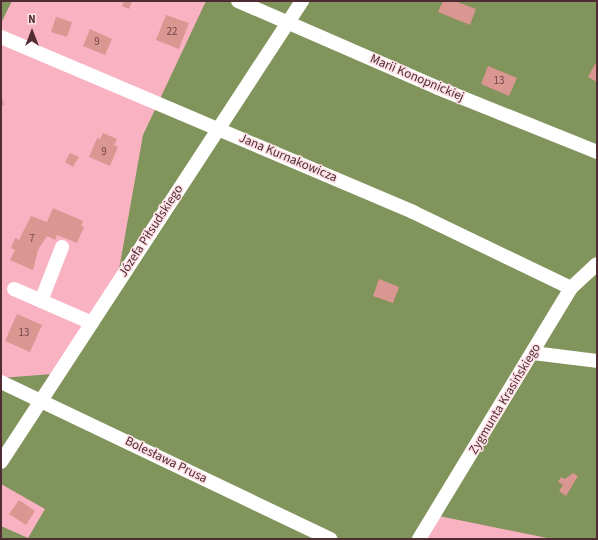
<!DOCTYPE html>
<html>
<head>
<meta charset="utf-8">
<style>
  body { margin:0 }
  #map { position:relative; width:598px; height:540px; overflow:hidden; background:#f9b2c2; font-family:"Source Sans 3",sans-serif }
  div>[style] { position:absolute }
  .forest>* { inset:0; background:#80945b }
  .building>* { inset:0; background:#da9691 }
  .minor>* { height:14px; margin:-7px; padding:0 7px; transform-origin:7px; border-radius:7px; background:#fff }
  span { translate:-50% -50%; white-space:nowrap; text-align:center; line-height:1.15; -webkit-text-stroke:3px #fee1e7; paint-order:stroke }
  .number-label { font-size:11px; color:#72464b }
  .number-label span { -webkit-text-stroke-width:0 }
  .street-label { font-size:13px; color:#4f2c34 }
  .frame { position:absolute; inset:0; border:2px solid #4f2c34; pointer-events:none }
  .north { position:absolute; left:12px; top:12px; width:40px; height:40px; -webkit-text-stroke:3px #fee1e7; paint-order:stroke; rotate:0deg; font-size:11px; font-weight:700; line-height:16px; text-align:center; color:#4f2c34 }
  .north::after { content:''; display:block; margin:auto; width:14px; height:18px; background:#4f2c34; clip-path:polygon(50% 0,100% 100%,50% 72%,0 100%) }
</style>
</head>
<body>
<div id="map">
  <div class="forest">
    <div style="clip-path:polygon(1px 1px,12px 1px,1px 23px)"></div>
    <div style="clip-path:polygon(206px 1px,597px 1px,597px 539px,552px 539px,429px 514px,413px 539px,1px 539px,1px 526px,28px 538px,45px 509px,1px 484px,1px 378px,52px 374px,118px 275px,143px 135px)"></div>
  </div>
  <div class="building">
    <div style="clip-path:polygon(124px 1px,132px 1px,129px 9px,122px 6px)"></div>
    <div style="clip-path:polygon(443px 1px,455px 1px,476px 9px,470px 25px,438px 12px)"></div>
    <div style="clip-path:polygon(166px 15px,189px 23px,179px 49px,156px 40px)"></div>
    <div style="clip-path:polygon(56px 17px,72px 22px,67px 37px,51px 32px)"></div>
    <div style="clip-path:polygon(90px 29px,112px 39px,105px 55px,83px 46px)"></div>
    <div style="clip-path:polygon(595px 64px,597px 65px,597px 82px,588px 77px)"></div>
    <div style="clip-path:polygon(488px 66px,517px 78px,509px 96px,481px 84px)"></div>
    <div style="clip-path:polygon(2px 98px,4px 105px,1px 105px,1px 99px)"></div>
    <div style="clip-path:polygon(103px 133px,117px 139px,114px 145px,118px 147px,110px 166px,89px 157px,97px 138px,100px 139px)"></div>
    <div style="clip-path:polygon(70px 153px,79px 157px,73px 167px,65px 162px)"></div>
    <div style="clip-path:polygon(53px 208px,83px 221px,81px 226px,84px 227px,77px 243px,57px 235px,55px 240px,47px 236px,38px 250px,33px 270px,10px 260px,15px 250px,11px 248px,15px 238px,19px 240px,31px 216px,47px 222px)"></div>
    <div style="clip-path:polygon(379px 279px,399px 287px,393px 303px,373px 296px)"></div>
    <div style="clip-path:polygon(17px 314px,42px 325px,30px 352px,5px 341px)"></div>
    <div style="clip-path:polygon(573px 473px,578px 476px,566px 496px,559px 491px,563px 485px,558px 482px,561px 477px,565px 479px)"></div>
    <div style="clip-path:polygon(19px 500px,35px 511px,26px 525px,9px 514px)"></div>
  </div>
  <div class="minor">
    <div style="left:238px;top:1px;width:218px;rotate:23.5deg"></div>
    <div style="left:438px;top:88px;width:171px;rotate:21.9deg"></div>
    <div style="left:1px;top:37px;width:448px;rotate:23deg"></div>
    <div style="left:413px;top:212px;width:175px;rotate:25.7deg"></div>
    <div style="left:14px;top:289px;width:85px;rotate:23.6deg"></div>
    <div style="left:41px;top:301px;width:58px;rotate:-68.7deg"></div>
    <div style="left:533px;top:353px;width:64px;rotate:7.1deg"></div>
    <div style="left:1px;top:382px;width:365px;rotate:25.5deg"></div>
    <div style="left:1px;top:462px;width:551px;rotate:-56.86deg"></div>
    <div style="left:419px;top:539px;width:293px;rotate:-58.8deg"></div>
    <div style="left:571px;top:288px;width:35px;rotate:-43deg"></div>
  </div>
  <div class="number-label">
    <span style="left:172px;top:32px">22</span>
    <span style="left:97px;top:42px">9</span>
    <span style="left:499px;top:81px">13</span>
    <span style="left:104px;top:152px">9</span>
    <span style="left:32px;top:239px">7</span>
    <span style="left:24px;top:333px">13</span>
  </div>
  <div class="street-label">
    <span style="left:417px;top:78px;rotate:23deg">Marii Konopnickiej</span>
    <span style="left:288px;top:158px;rotate:23deg">Jana Kurnakowicza</span>
    <span style="left:151px;top:231px;rotate:-57deg">Józefa Piłsudskiego</span>
    <span style="left:505px;top:399px;rotate:-59deg">Zygmunta Krasińskiego</span>
    <span style="left:166px;top:460px;rotate:26deg">Bolesława Prusa</span>
  </div>
  <div class="frame"></div>
  <div class="north">N</div>
</div>
</body>
</html>
